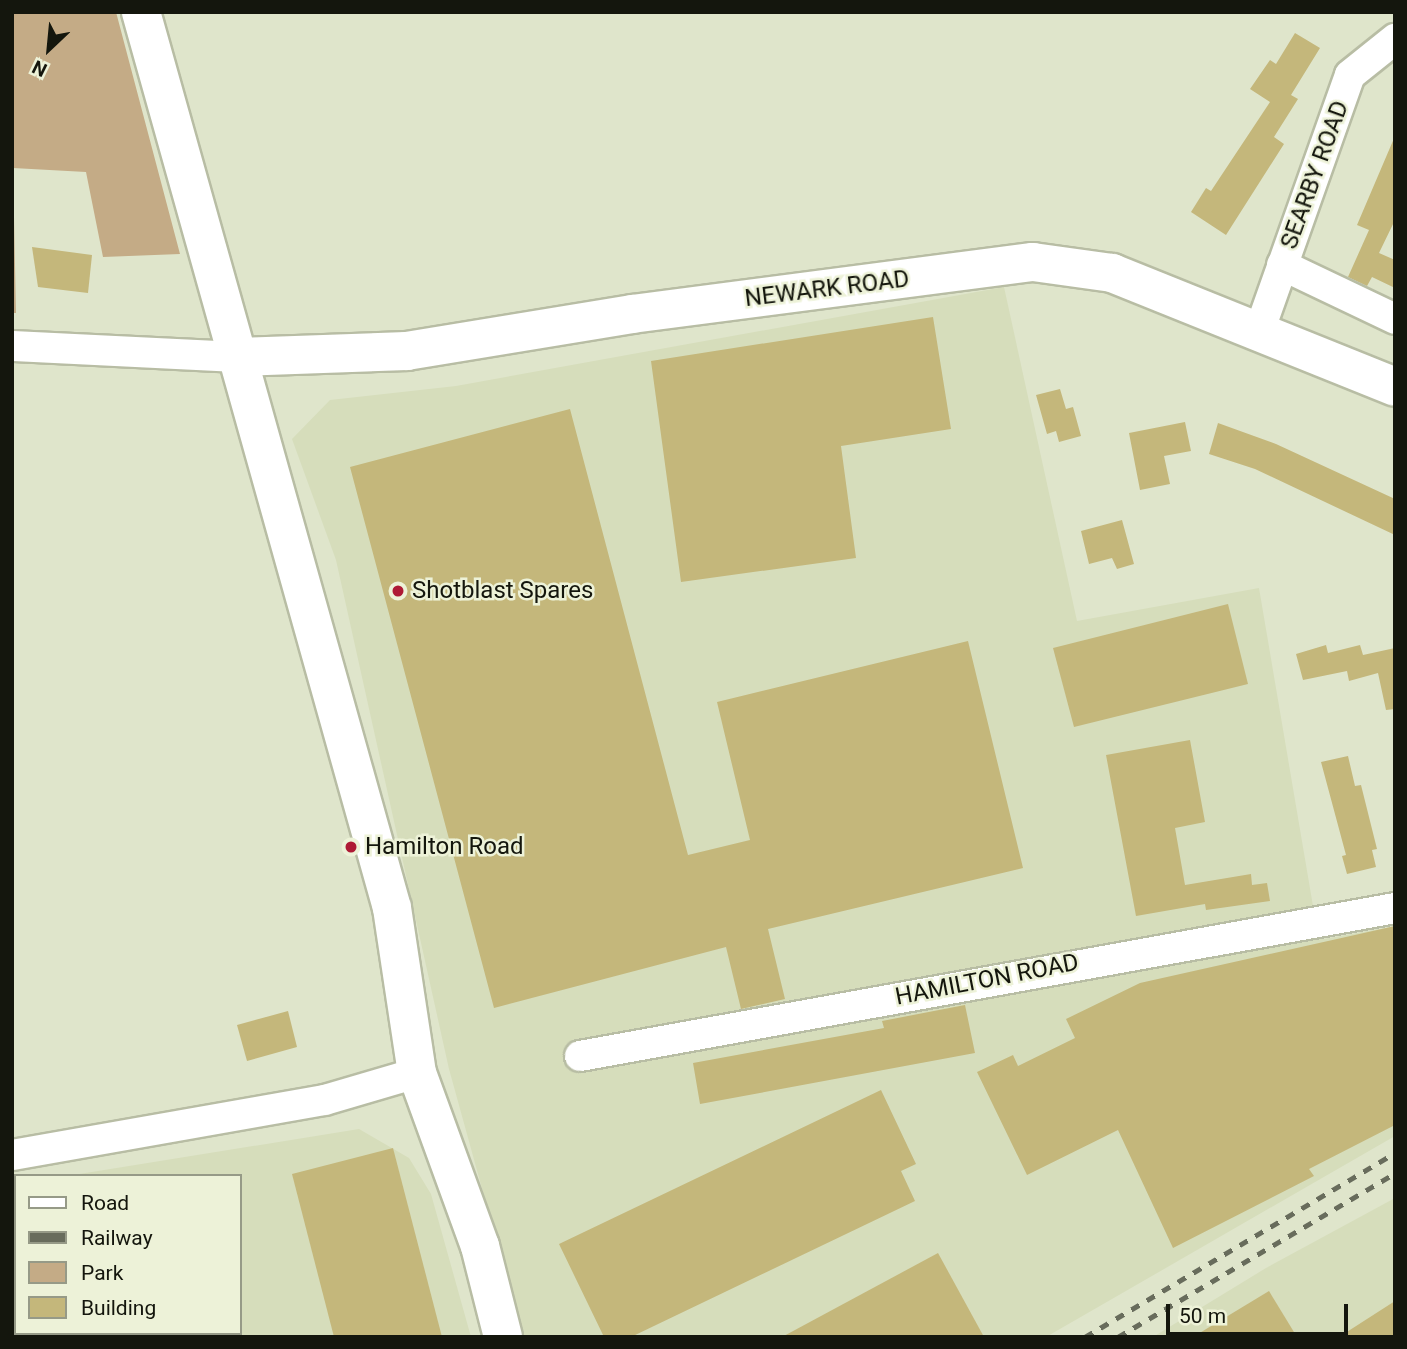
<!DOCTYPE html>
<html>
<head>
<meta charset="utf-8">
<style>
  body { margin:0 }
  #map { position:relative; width:1407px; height:1349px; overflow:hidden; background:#dfe5cb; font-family:Roboto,sans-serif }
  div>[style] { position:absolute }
  .built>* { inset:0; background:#d6ddbb }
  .green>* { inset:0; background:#c4ab86 }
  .building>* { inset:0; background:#c4b77b }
  .roads { filter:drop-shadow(2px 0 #b8bda4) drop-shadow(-2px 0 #b8bda4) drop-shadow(0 2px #b8bda4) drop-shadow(0 -2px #b8bda4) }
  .minor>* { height:30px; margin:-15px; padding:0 15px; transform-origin:15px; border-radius:15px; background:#fff }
  .major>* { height:38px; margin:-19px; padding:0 19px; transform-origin:19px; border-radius:19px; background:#fff }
  .rail>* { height:5px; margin-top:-2.5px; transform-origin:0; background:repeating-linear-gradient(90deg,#686c5c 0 9px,transparent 0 18px) }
  .dots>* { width:19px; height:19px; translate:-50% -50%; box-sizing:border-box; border:4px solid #edf2d8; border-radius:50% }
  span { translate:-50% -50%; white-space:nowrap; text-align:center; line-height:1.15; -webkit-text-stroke:5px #edf2d8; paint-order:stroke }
  .street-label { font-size:24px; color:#14160d }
  .poi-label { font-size:24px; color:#14160d }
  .left { translate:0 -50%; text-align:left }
  .frame { position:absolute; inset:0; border:14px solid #14160d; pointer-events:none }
  .legend { position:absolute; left:14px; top:1174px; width:228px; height:161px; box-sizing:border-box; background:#edf2d8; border:2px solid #969a87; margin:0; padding:9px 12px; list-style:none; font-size:21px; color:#14160d }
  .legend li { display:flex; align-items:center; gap:14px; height:35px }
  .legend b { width:35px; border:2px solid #969a87 }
  .north { position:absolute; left:14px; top:14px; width:70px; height:70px; -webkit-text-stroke:5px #edf2d8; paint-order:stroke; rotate:206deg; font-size:19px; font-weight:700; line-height:28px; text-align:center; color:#14160d }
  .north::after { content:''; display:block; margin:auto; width:24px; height:32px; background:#14160d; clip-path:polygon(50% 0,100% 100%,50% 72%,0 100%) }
  .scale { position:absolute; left:1166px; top:1304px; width:182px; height:32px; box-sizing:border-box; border:4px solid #14160d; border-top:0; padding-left:9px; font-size:21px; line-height:24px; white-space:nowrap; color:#14160d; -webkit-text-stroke:5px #edf2d8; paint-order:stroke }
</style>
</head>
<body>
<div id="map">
  <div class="built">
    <div style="clip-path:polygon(1004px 287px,1077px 621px,1259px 588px,1313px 906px,1324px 939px,1395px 926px,1395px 1136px,1046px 1337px,523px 1337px,449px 1069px,336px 560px,292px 439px,330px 400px,456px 386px)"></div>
    <div style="clip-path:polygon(359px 1129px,409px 1158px,431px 1194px,471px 1337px,12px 1337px,12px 1186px,16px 1186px,16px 1333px,240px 1333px,240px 1176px,67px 1176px)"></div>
    <div style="clip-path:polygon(1395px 1198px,1395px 1337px,1153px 1337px,1266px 1268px)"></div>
  </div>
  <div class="green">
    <div style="clip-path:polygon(12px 12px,116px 12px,180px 254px,103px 257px,86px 172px,13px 168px,16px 313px,12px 313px)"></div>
  </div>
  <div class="building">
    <div style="clip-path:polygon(1295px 33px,1320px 48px,1291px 95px,1298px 99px,1274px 137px,1284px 144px,1226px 235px,1191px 212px,1206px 188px,1211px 191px,1270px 102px,1250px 89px,1270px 60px,1276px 64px)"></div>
    <div style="clip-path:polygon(1395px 136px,1395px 220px,1379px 253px,1395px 260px,1395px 288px,1372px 277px,1367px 286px,1348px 277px,1369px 230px,1357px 225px)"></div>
    <div style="clip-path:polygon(32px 247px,92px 255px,88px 293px,38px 287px)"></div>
    <div style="clip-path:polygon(933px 317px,951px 429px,841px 446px,856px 558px,681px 582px,651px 361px)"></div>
    <div style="clip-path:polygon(1060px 389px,1066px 409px,1073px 407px,1081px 436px,1059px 442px,1056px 431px,1047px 434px,1036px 395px)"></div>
    <div style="clip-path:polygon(570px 409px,688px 855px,750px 840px,717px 702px,968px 641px,1023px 868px,768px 929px,785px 999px,741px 1009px,726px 947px,494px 1008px,350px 467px)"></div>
    <div style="clip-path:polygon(1185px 422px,1191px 451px,1164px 456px,1170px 484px,1140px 490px,1129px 433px)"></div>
    <div style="clip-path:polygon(1218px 423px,1276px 444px,1395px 499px,1395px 535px,1255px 469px,1209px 454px)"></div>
    <div style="clip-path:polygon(1122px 520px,1134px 564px,1117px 569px,1112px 558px,1089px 564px,1081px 531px)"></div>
    <div style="clip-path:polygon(1228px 604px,1248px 684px,1074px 727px,1053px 648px)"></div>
    <div style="clip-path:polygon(1326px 645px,1328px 653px,1360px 645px,1363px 655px,1395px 648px,1395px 709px,1386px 710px,1378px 673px,1349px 681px,1347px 671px,1303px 680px,1296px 654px)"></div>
    <div style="clip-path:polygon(1190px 740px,1205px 822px,1175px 828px,1185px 885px,1251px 874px,1252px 885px,1267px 883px,1270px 901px,1206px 910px,1205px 904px,1136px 916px,1106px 755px)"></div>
    <div style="clip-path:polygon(1348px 756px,1355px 786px,1361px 785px,1377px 849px,1372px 850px,1376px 867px,1347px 874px,1342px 856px,1346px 855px,1321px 762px)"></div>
    <div style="clip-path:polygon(1395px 926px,1395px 1125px,1309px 1169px,1314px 1176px,1173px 1248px,1118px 1130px,1027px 1175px,977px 1072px,1013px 1055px,1018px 1066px,1075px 1038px,1066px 1019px,1140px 983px)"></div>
    <div style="clip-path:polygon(965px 1005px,975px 1053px,700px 1104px,693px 1063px,884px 1028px,882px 1021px)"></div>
    <div style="clip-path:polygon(288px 1011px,297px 1047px,247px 1061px,237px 1025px)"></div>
    <div style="clip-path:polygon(881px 1090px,916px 1164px,901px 1171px,915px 1201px,631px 1337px,604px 1337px,559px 1244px)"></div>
    <div style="clip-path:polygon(393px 1148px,442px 1337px,334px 1337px,292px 1174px)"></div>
    <div style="clip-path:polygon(938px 1253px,984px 1337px,782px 1337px)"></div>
    <div style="clip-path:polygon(1269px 1291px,1297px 1337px,1193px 1337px)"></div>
    <div style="clip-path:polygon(1395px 1301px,1395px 1337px,1339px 1337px)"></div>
  </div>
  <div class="roads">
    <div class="minor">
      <div style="left:1282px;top:265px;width:125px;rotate:25.5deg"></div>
      <div style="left:1260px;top:329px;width:269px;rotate:-70.5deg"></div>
      <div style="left:1350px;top:75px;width:58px;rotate:-38.7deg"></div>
      <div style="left:12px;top:346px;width:226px;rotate:2.8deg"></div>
      <div style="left:580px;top:1056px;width:828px;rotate:-10.29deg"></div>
      <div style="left:12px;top:1155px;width:318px;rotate:-10deg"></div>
      <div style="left:325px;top:1100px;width:96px;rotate:-16.4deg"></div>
    </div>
    <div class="major">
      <div style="left:141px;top:12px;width:930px;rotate:74.35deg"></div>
      <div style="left:392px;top:908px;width:167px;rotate:81.4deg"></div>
      <div style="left:417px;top:1073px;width:184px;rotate:70deg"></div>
      <div style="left:480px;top:1246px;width:94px;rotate:75.8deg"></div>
      <div style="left:238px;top:357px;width:169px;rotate:-2deg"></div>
      <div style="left:407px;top:351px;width:228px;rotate:-9.3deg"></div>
      <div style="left:632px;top:314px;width:404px;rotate:-7.4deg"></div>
      <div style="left:1033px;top:262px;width:80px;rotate:7.9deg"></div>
      <div style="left:1112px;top:273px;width:305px;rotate:21.9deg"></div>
    </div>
  </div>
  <div class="rail">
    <div style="left:1085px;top:1337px;width:360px;rotate:-30.7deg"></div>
    <div style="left:1118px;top:1337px;width:322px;rotate:-30.6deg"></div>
  </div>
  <div class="dots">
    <div style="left:398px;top:591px;background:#ae1a35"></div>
    <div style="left:351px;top:847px;background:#ae1a35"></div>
  </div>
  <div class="street-label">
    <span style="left:1315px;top:175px;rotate:-70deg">SEARBY ROAD</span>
    <span style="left:827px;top:289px;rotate:-7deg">NEWARK ROAD</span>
    <span style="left:987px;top:980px;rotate:-11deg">HAMILTON ROAD</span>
  </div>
  <div class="poi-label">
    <span class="left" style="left:412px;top:591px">Shotblast Spares</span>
    <span class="left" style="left:365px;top:847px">Hamilton Road</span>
  </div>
  <div class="frame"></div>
  <ul class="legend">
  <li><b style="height:9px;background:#fff"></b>Road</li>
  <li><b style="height:9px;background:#686c5c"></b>Railway</li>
  <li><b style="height:19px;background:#c4ab86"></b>Park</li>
  <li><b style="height:19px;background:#c4b77b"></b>Building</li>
  </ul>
  <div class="north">N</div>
  <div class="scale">50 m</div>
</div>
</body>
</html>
